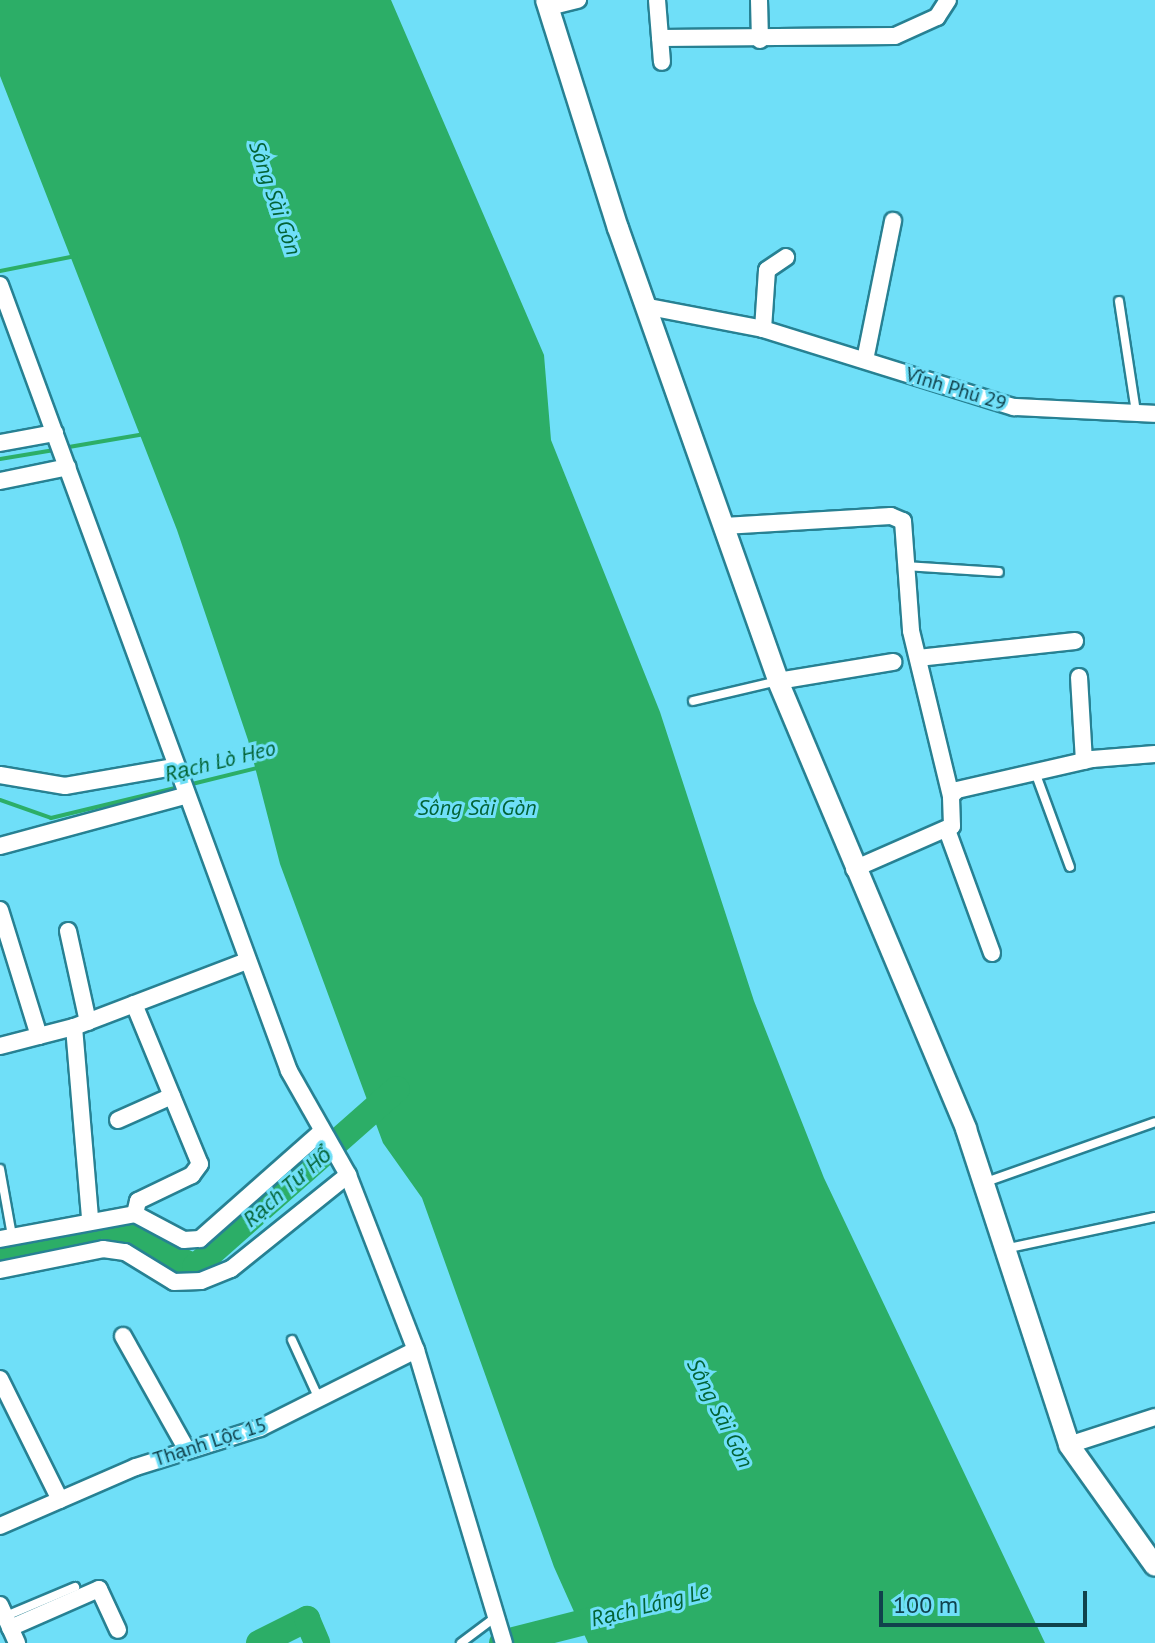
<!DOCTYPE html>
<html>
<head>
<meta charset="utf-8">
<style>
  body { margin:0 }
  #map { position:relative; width:1155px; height:1643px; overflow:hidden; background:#6fdff8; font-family:"PT Sans",sans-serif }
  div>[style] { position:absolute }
  .water>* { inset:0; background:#2cae67 }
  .stream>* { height:4px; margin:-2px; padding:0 2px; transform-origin:2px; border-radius:2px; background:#2cae67 }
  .river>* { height:26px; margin:-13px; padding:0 13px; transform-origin:13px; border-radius:13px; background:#2cae67 }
  .roads { filter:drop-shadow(2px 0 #278193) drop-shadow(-2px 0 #278193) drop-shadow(0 2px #278193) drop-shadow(0 -2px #278193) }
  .service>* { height:8px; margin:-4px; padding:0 4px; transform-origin:4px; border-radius:4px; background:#fff }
  .minor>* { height:16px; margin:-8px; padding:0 8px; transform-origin:8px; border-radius:8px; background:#fff }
  .tertiary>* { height:20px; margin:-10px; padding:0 10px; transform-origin:10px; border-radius:10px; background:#fff }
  span { translate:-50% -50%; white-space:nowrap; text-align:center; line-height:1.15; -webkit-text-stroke:6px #6fdff8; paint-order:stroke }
  .street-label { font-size:20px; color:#10424c }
  .water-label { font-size:22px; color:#036335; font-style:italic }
  .scale { position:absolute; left:879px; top:1591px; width:208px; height:36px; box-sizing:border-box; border:4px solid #10424c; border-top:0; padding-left:10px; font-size:24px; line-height:28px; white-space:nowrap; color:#10424c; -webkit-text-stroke:6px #6fdff8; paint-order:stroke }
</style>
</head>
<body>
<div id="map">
  <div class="water">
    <div style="clip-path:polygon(0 0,391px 0,544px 355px,551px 440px,660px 712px,754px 1001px,824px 1178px,1045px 1643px,588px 1643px,554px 1567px,422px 1198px,383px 1143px,280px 864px,248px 740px,177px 530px,0 76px)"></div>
  </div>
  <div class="stream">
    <div style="left:0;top:271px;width:77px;rotate:-11.2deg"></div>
    <div style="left:63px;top:448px;width:83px;rotate:-9.7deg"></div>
    <div style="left:0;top:459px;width:55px;rotate:-9.5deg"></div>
    <div style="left:188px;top:785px;width:71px;rotate:-13.8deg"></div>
    <div style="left:0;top:800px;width:54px;rotate:19.4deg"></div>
    <div style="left:51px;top:818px;width:132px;rotate:-13.6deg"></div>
  </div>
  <div class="river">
    <div style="left:0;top:1252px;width:106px;rotate:-14.7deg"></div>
    <div style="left:103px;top:1225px;width:101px;rotate:24.5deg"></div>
    <div style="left:195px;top:1267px;width:269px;rotate:-41.4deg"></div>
    <div style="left:259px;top:1643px;width:54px;rotate:-26.6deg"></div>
    <div style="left:307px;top:1619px;width:26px;rotate:67deg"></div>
    <div style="left:502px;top:1643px;width:114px;rotate:-14.3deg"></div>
  </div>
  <div class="roads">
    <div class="service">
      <div style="left:1119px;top:301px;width:112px;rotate:81.3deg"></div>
      <div style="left:905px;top:566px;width:94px;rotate:3.7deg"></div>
      <div style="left:693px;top:701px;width:87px;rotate:-13.2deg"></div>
      <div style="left:1035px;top:772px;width:101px;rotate:69.8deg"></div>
      <div style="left:0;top:1169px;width:68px;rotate:79.8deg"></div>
      <div style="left:986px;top:1182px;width:179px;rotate:-19.5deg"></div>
      <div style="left:1009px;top:1248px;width:149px;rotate:-12deg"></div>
      <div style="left:292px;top:1340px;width:65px;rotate:65.4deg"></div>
      <div style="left:6px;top:1616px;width:75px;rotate:-22.8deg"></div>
      <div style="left:461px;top:1643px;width:45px;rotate:-36.9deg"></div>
    </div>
    <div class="minor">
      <div style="left:657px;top:0;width:62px;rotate:85.4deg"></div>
      <div style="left:759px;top:0;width:40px;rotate:88.6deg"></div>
      <div style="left:549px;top:7px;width:30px;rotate:-14deg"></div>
      <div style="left:660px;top:38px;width:235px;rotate:-0.5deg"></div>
      <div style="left:895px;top:36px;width:46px;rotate:-24.3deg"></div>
      <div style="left:937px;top:17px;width:20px;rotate:-57deg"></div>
      <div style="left:0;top:285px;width:837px;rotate:69.81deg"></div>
      <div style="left:289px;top:1071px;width:120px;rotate:60.4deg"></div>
      <div style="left:348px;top:1175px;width:188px;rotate:68.8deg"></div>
      <div style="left:416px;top:1350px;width:306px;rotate:73.3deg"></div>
      <div style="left:649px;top:307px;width:116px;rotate:10.9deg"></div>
      <div style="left:763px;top:329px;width:263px;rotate:17.3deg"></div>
      <div style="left:1014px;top:407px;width:141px;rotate:2.8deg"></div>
      <div style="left:763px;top:329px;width:59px;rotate:-86.1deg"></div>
      <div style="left:767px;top:270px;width:23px;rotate:-34deg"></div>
      <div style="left:865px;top:360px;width:142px;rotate:-78.6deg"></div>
      <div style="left:0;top:443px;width:56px;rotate:-10.3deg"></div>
      <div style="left:0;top:481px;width:69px;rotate:-11.6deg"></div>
      <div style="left:724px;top:526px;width:167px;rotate:-3.4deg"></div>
      <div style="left:891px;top:516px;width:13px;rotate:23deg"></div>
      <div style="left:903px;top:521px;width:110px;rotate:85.8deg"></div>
      <div style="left:911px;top:631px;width:170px;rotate:76.4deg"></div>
      <div style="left:918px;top:658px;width:158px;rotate:-6.2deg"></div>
      <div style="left:1079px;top:677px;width:84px;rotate:86.6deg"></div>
      <div style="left:778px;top:681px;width:117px;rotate:-9.4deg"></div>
      <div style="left:0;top:775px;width:66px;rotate:9.6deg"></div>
      <div style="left:65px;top:786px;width:111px;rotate:-9.9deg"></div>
      <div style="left:947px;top:830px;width:131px;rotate:69.9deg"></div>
      <div style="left:0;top:846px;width:191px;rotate:-15.2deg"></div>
      <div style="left:854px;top:869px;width:107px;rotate:-23.7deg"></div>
      <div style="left:952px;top:826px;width:30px;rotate:-92deg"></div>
      <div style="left:951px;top:796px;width:8px;rotate:-45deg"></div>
      <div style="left:957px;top:790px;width:139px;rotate:-12.9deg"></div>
      <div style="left:1092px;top:759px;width:63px;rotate:-4.5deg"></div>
      <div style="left:0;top:910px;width:132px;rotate:72.8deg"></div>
      <div style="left:68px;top:931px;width:93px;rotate:77.6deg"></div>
      <div style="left:134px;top:1004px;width:173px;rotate:67.6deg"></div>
      <div style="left:200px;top:1164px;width:14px;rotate:126deg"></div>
      <div style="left:192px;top:1175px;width:60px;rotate:154.3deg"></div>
      <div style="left:138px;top:1201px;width:13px;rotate:103deg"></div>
      <div style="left:135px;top:1214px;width:55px;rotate:28deg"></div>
      <div style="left:184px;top:1240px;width:16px;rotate:-4deg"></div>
      <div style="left:200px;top:1239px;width:160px;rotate:-41.5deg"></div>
      <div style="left:74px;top:1027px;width:192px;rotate:85.2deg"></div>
      <div style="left:0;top:1046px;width:76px;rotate:-14.4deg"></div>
      <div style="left:74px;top:1027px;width:185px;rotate:-20.9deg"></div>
      <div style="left:118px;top:1120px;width:59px;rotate:-24deg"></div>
      <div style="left:0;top:1239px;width:137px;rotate:-10.5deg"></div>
      <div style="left:0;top:1270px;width:105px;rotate:-11.5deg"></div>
      <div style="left:103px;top:1249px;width:22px;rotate:8deg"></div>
      <div style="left:125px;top:1252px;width:57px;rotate:31.5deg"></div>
      <div style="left:174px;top:1282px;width:27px;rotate:-2deg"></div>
      <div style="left:201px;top:1281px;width:32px;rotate:-22deg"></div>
      <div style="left:231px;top:1269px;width:150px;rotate:-38.8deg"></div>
      <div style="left:123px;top:1336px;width:131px;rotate:60.7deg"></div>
      <div style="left:0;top:1379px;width:135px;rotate:63.6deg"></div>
      <div style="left:1069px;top:1445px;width:90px;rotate:-18deg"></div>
      <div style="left:0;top:1526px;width:148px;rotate:-23.5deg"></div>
      <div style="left:136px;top:1467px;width:130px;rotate:-17.5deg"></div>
      <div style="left:260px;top:1428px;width:174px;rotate:-26.6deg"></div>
      <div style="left:0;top:1605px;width:42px;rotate:65.9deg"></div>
      <div style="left:10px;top:1628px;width:97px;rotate:-23.7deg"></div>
      <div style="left:99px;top:1589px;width:45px;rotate:65.1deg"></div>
    </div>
    <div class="tertiary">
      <div style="left:546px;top:0;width:239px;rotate:72.5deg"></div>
      <div style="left:618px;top:228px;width:480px;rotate:70.5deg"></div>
      <div style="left:778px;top:681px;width:486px;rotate:67.2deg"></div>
      <div style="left:966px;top:1129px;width:332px;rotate:71.9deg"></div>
      <div style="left:1069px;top:1445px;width:148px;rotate:54.6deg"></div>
    </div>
  </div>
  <div class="street-label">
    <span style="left:956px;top:389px;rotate:17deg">Vĩnh Phú 29</span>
    <span style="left:210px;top:1442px;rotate:-18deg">Thạnh Lộc 15</span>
  </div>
  <div class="water-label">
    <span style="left:275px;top:198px;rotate:71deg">Sông Sài Gòn</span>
    <span style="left:220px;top:761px;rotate:-14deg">Rạch Lò Heo</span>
    <span style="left:477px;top:808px">Sông Sài Gòn</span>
    <span style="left:287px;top:1187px;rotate:-41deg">Rạch Tư Hổ</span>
    <span style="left:720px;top:1413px;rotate:63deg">Sông Sài Gòn</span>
    <span style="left:650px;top:1605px;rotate:-14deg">Rạch Láng Le</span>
  </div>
  <div class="scale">100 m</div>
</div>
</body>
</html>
